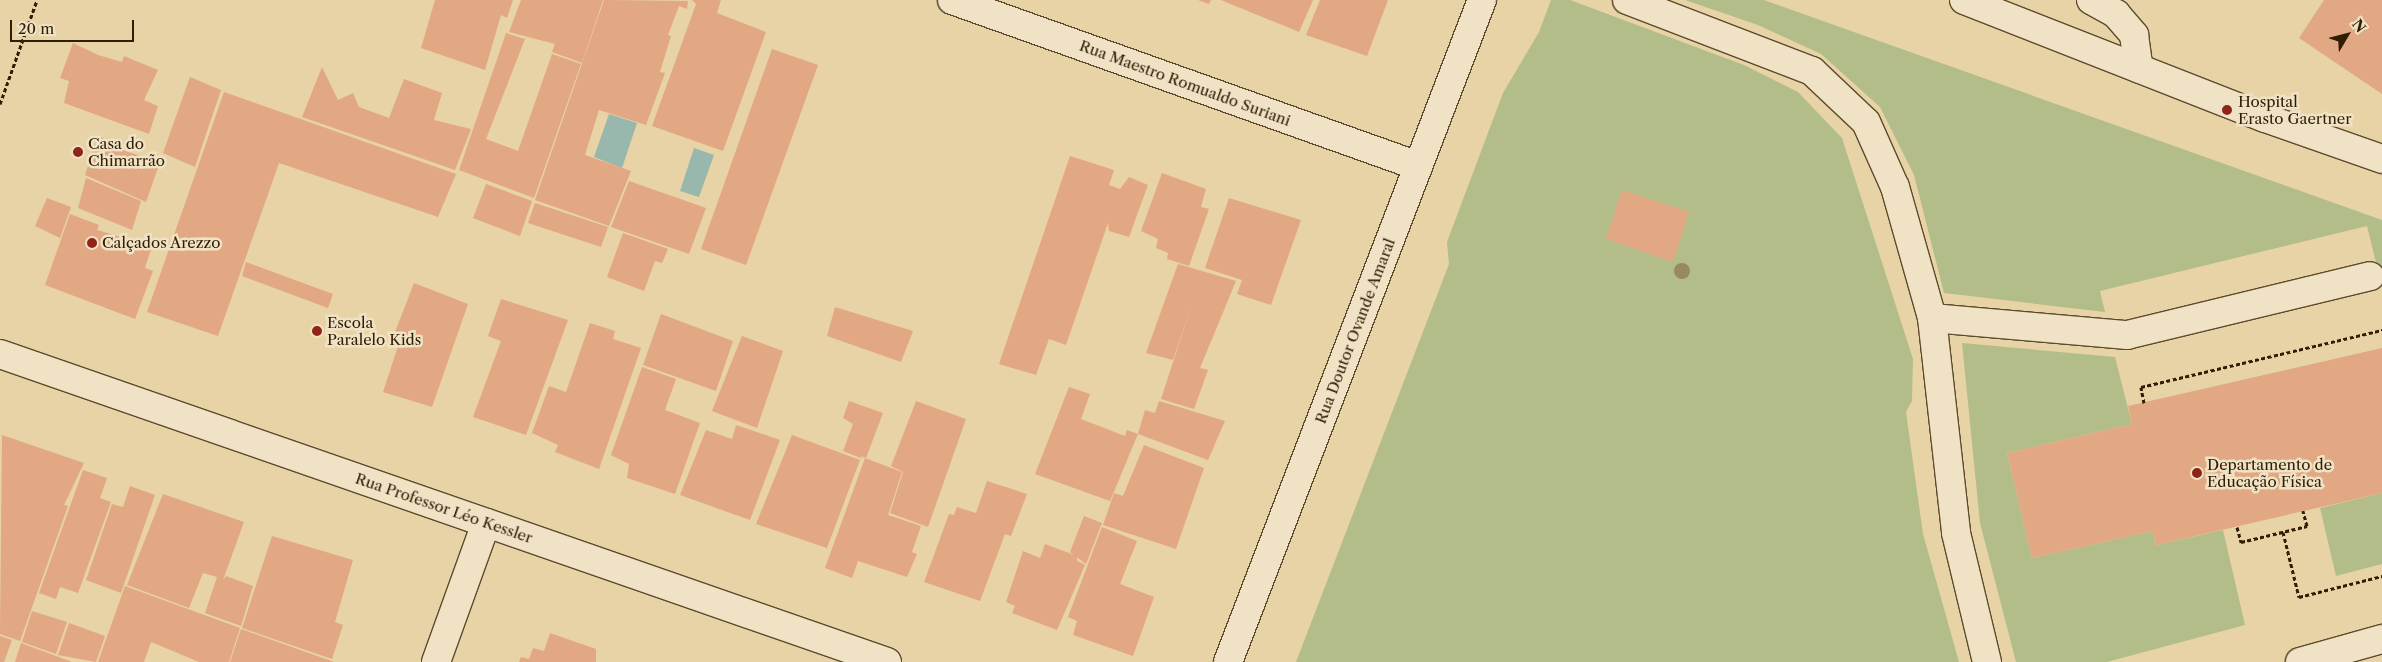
<!DOCTYPE html>
<html>
<head>
<meta charset="utf-8">
<style>
  body { margin:0 }
  #map { position:relative; width:2382px; height:662px; overflow:hidden; background:#e8d3a6; font-family:"Libre Caslon Text",serif }
  div>[style] { position:absolute }
  .green>* { inset:0; background:#b3bd89 }
  .water>* { inset:0; background:#98b7ad }
  .building>* { inset:0; background:#e2a783 }
  .path>* { height:3px; margin-top:-1.5px; transform-origin:0; background:repeating-linear-gradient(90deg,#2f1d04 0 4px,transparent 0 6.5px) }
  .roads { filter:drop-shadow(1px 0 #5d4a2c) drop-shadow(-1px 0 #5d4a2c) drop-shadow(0 1px #5d4a2c) drop-shadow(0 -1px #5d4a2c) }
  .minor>* { height:28px; margin:-14px; padding:0 14px; transform-origin:14px; border-radius:14px; background:#f0e2c5 }
  .trees>* { width:16px; height:16px; margin:-8px; border-radius:50%; background:#988963 }
  .dots>* { width:14px; height:14px; translate:-50% -50%; box-sizing:border-box; border:2px solid #f0e2c5; border-radius:50% }
  span { translate:-50% -50%; white-space:nowrap; text-align:center; line-height:1.15; -webkit-text-stroke:5px #f0e2c5; paint-order:stroke }
  .street-label { font-size:15px; color:#2f1d04 }
  .poi-label { font-size:15px; color:#2f1d04 }
  .left { translate:0 -50%; text-align:left }
  .north { position:absolute; left:2322px; top:10px; width:50px; height:50px; -webkit-text-stroke:4px #f0e2c5; paint-order:stroke; rotate:53deg; font-size:14px; font-weight:700; line-height:20px; text-align:center; color:#2f1d04 }
  .north::after { content:''; display:block; margin:auto; width:18px; height:22px; background:#2f1d04; clip-path:polygon(50% 0,100% 100%,50% 72%,0 100%) }
  .scale { position:absolute; left:10px; top:20px; width:124px; height:22px; box-sizing:border-box; border:2px solid #2f1d04; border-top:0; padding-left:6px; font-size:15px; line-height:18px; white-space:nowrap; color:#2f1d04; -webkit-text-stroke:4px #f0e2c5; paint-order:stroke }
</style>
</head>
<body>
<div id="map">
  <div class="green">
    <div style="clip-path:polygon(1551px 0,1570px 0,1744px 65px,1798px 92px,1842px 138px,1913px 359px,1912px 401px,1906px 412px,1923px 534px,1959px 662px,1296px 662px,1449px 264px,1447px 242px,1503px 93px,1539px 32px)"></div>
    <div style="clip-path:polygon(1685px 0,1764px 0,2382px 220px,2382px 287px,2367px 226px,2100px 291px,2105px 312px,1944px 293px,1914px 175px,1880px 107px,1821px 54px,1758px 25px)"></div>
    <div style="clip-path:polygon(1962px 343px,2115px 357px,2132px 424px,2007px 453px,2032px 558px,2153px 531px,2156px 545px,2223px 530px,2245px 625px,2107px 662px,2016px 662px,1980px 523px)"></div>
    <div style="clip-path:polygon(2382px 493px,2382px 564px,2336px 576px,2320px 508px)"></div>
  </div>
  <div class="water">
    <div style="clip-path:polygon(609px 114px,637px 123px,622px 168px,594px 157px)"></div>
    <div style="clip-path:polygon(694px 148px,714px 155px,699px 197px,680px 191px)"></div>
  </div>
  <div class="building">
    <div style="clip-path:polygon(435px 0,513px 0,507px 18px,501px 15px,485px 70px,421px 48px)"></div>
    <div style="clip-path:polygon(521px 0,603px 0,582px 63px,552px 52px,555px 44px,509px 32px)"></div>
    <div style="clip-path:polygon(604px 0,688px 1px,687px 9px,679px 6px,668px 35px,671px 36px,660px 72px,665px 73px,646px 125px,599px 110px,585px 155px,631px 171px,609px 226px,535px 200px)"></div>
    <div style="clip-path:polygon(692px 0,721px 0,717px 13px,766px 32px,723px 151px,652px 126px,696px 4px)"></div>
    <div style="clip-path:polygon(1198px 0,1211px 0,1209px 4px)"></div>
    <div style="clip-path:polygon(1221px 0,1313px 0,1299px 32px)"></div>
    <div style="clip-path:polygon(1320px 0,1388px 0,1367px 56px,1306px 35px)"></div>
    <div style="clip-path:polygon(2324px 0,2382px 0,2382px 94px,2299px 38px)"></div>
    <div style="clip-path:polygon(506px 33px,525px 39px,486px 139px,518px 151px,552px 54px,581px 64px,534px 198px,459px 170px)"></div>
    <div style="clip-path:polygon(73px 43px,98px 55px,122px 62px,124px 56px,158px 70px,144px 100px,158px 106px,149px 134px,64px 103px,69px 81px,60px 78px)"></div>
    <div style="clip-path:polygon(772px 49px,818px 65px,746px 265px,701px 249px)"></div>
    <div style="clip-path:polygon(322px 67px,338px 100px,353px 93px,359px 107px,389px 118px,404px 79px,442px 93px,434px 120px,471px 129px,455px 170px,302px 117px)"></div>
    <div style="clip-path:polygon(190px 77px,221px 90px,195px 167px,163px 153px)"></div>
    <div style="clip-path:polygon(224px 92px,456px 174px,438px 217px,279px 163px,218px 336px,147px 312px)"></div>
    <div style="clip-path:polygon(98px 135px,125px 151px,160px 162px,146px 202px,85px 175px)"></div>
    <div style="clip-path:polygon(1070px 156px,1114px 170px,1109px 185px,1120px 189px,1129px 177px,1148px 185px,1129px 237px,1109px 231px,1108px 223px,1066px 345px,1049px 339px,1036px 375px,999px 364px)"></div>
    <div style="clip-path:polygon(1162px 173px,1206px 189px,1201px 207px,1209px 209px,1189px 266px,1167px 259px,1168px 253px,1156px 248px,1158px 239px,1141px 231px)"></div>
    <div style="clip-path:polygon(86px 178px,141px 201px,132px 230px,78px 208px)"></div>
    <div style="clip-path:polygon(629px 181px,706px 208px,689px 254px,611px 227px)"></div>
    <div style="clip-path:polygon(486px 184px,532px 201px,520px 236px,473px 218px)"></div>
    <div style="clip-path:polygon(1622px 190px,1689px 212px,1673px 262px,1606px 239px)"></div>
    <div style="clip-path:polygon(47px 198px,71px 207px,60px 238px,35px 226px)"></div>
    <div style="clip-path:polygon(1229px 198px,1301px 220px,1271px 305px,1237px 294px,1242px 280px,1205px 268px)"></div>
    <div style="clip-path:polygon(535px 203px,608px 227px,601px 247px,528px 223px)"></div>
    <div style="clip-path:polygon(70px 214px,99px 225px,97px 230px,152px 246px,145px 268px,153px 271px,135px 319px,45px 285px)"></div>
    <div style="clip-path:polygon(623px 233px,668px 249px,662px 263px,655px 261px,644px 291px,607px 277px)"></div>
    <div style="clip-path:polygon(246px 262px,333px 294px,328px 308px,242px 276px)"></div>
    <div style="clip-path:polygon(1178px 264px,1236px 281px,1200px 368px,1208px 370px,1194px 409px,1161px 399px,1192px 304px,1173px 360px,1146px 353px)"></div>
    <div style="clip-path:polygon(414px 283px,468px 304px,432px 407px,383px 392px,401px 337px,395px 332px)"></div>
    <div style="clip-path:polygon(501px 299px,568px 320px,526px 435px,473px 417px,501px 341px,488px 336px)"></div>
    <div style="clip-path:polygon(835px 307px,913px 331px,901px 362px,827px 336px)"></div>
    <div style="clip-path:polygon(661px 314px,733px 341px,716px 391px,643px 365px)"></div>
    <div style="clip-path:polygon(590px 323px,615px 331px,613px 339px,641px 348px,599px 469px,555px 452px,558px 445px,532px 433px,549px 386px,566px 392px)"></div>
    <div style="clip-path:polygon(742px 336px,783px 351px,757px 428px,712px 411px)"></div>
    <div style="clip-path:polygon(2382px 348px,2382px 493px,2156px 545px,2153px 531px,2032px 558px,2007px 453px,2132px 424px,2128px 406px)"></div>
    <div style="clip-path:polygon(642px 367px,676px 379px,665px 410px,700px 423px,675px 494px,627px 478px,629px 464px,611px 455px)"></div>
    <div style="clip-path:polygon(1069px 387px,1090px 394px,1081px 419px,1125px 436px,1127px 430px,1138px 434px,1110px 501px,1035px 474px)"></div>
    <div style="clip-path:polygon(849px 401px,883px 413px,866px 458px,860px 456px,863px 459px,843px 451px,853px 424px,843px 418px)"></div>
    <div style="clip-path:polygon(916px 401px,966px 419px,928px 527px,890px 513px,903px 472px,891px 466px)"></div>
    <div style="clip-path:polygon(1159px 401px,1225px 421px,1208px 460px,1138px 434px,1145px 410px,1155px 413px)"></div>
    <div style="clip-path:polygon(736px 425px,780px 440px,750px 520px,680px 495px,706px 430px,732px 439px)"></div>
    <div style="clip-path:polygon(2px 435px,84px 463px,64px 505px,68px 506px,20px 641px,0 634px)"></div>
    <div style="clip-path:polygon(792px 435px,860px 460px,827px 548px,756px 524px)"></div>
    <div style="clip-path:polygon(1144px 445px,1204px 468px,1176px 549px,1103px 525px,1114px 493px,1123px 496px)"></div>
    <div style="clip-path:polygon(865px 458px,902px 472px,888px 515px,921px 526px,912px 552px,917px 554px,907px 577px,858px 561px,852px 578px,825px 568px)"></div>
    <div style="clip-path:polygon(83px 470px,107px 478px,100px 498px,111px 502px,78px 593px,60px 587px,56px 599px,39px 593px)"></div>
    <div style="clip-path:polygon(987px 481px,1027px 494px,1011px 536px,1005px 534px,980px 601px,924px 582px,949px 514px,954px 515px,957px 507px,976px 513px)"></div>
    <div style="clip-path:polygon(130px 486px,155px 495px,121px 593px,86px 580px,112px 504px,123px 507px)"></div>
    <div style="clip-path:polygon(163px 494px,244px 522px,223px 580px,226px 576px,253px 586px,241px 626px,205px 613px,217px 577px,203px 573px,189px 608px,127px 585px)"></div>
    <div style="clip-path:polygon(1084px 516px,1102px 523px,1086px 564px,1070px 552px)"></div>
    <div style="clip-path:polygon(1102px 527px,1137px 541px,1120px 584px,1154px 597px,1133px 656px,1073px 635px,1077px 621px,1068px 617px)"></div>
    <div style="clip-path:polygon(272px 536px,353px 560px,335px 622px,343px 625px,332px 659px,242px 628px)"></div>
    <div style="clip-path:polygon(1045px 544px,1077px 556px,1077px 561px,1074px 559px,1085px 565px,1057px 630px,1012px 613px,1015px 606px,1006px 602px,1023px 551px,1040px 558px)"></div>
    <div style="clip-path:polygon(125px 586px,240px 628px,229px 662px,199px 662px,151px 642px,144px 662px,98px 662px)"></div>
    <div style="clip-path:polygon(32px 611px,67px 622px,56px 654px,22px 642px)"></div>
    <div style="clip-path:polygon(69px 623px,105px 636px,96px 662px,58px 655px)"></div>
    <div style="clip-path:polygon(241px 629px,334px 662px,230px 662px)"></div>
    <div style="clip-path:polygon(550px 633px,596px 649px,596px 662px,519px 662px,521px 657px,529px 659px,533px 648px,544px 651px)"></div>
    <div style="clip-path:polygon(0 636px,12px 640px,4px 662px,0 662px)"></div>
    <div style="clip-path:polygon(21px 643px,72px 662px,15px 662px)"></div>
  </div>
  <div class="path">
    <div style="left:0;top:104px;width:110px;rotate:-70.4deg"></div>
    <div style="left:2144px;top:403px;width:16px;rotate:-101deg"></div>
    <div style="left:2141px;top:387px;width:248px;rotate:-13.3deg"></div>
    <div style="left:2237px;top:527px;width:16px;rotate:75deg"></div>
    <div style="left:2241px;top:542px;width:68px;rotate:-13.6deg"></div>
    <div style="left:2307px;top:526px;width:16px;rotate:-105deg"></div>
    <div style="left:2283px;top:532px;width:67px;rotate:76.2deg"></div>
    <div style="left:2299px;top:597px;width:86px;rotate:-14.2deg"></div>
  </div>
  <div class="roads">
    <div class="minor">
      <div style="left:952px;top:0;width:495px;rotate:19.6deg"></div>
      <div style="left:1627px;top:0;width:198px;rotate:21deg"></div>
      <div style="left:1812px;top:71px;width:74px;rotate:43.4deg"></div>
      <div style="left:1866px;top:122px;width:71px;rotate:66deg"></div>
      <div style="left:1895px;top:187px;width:136px;rotate:74.2deg"></div>
      <div style="left:1932px;top:318px;width:216px;rotate:83.6deg"></div>
      <div style="left:1956px;top:533px;width:133px;rotate:76.5deg"></div>
      <div style="left:1964px;top:0;width:323px;rotate:21.4deg"></div>
      <div style="left:2265px;top:118px;width:124px;rotate:19.3deg"></div>
      <div style="left:2091px;top:0;width:29px;rotate:29deg"></div>
      <div style="left:2116px;top:14px;width:28px;rotate:49deg"></div>
      <div style="left:2134px;top:35px;width:34px;rotate:82deg"></div>
      <div style="left:1932px;top:318px;width:196px;rotate:5deg"></div>
      <div style="left:2127px;top:335px;width:250px;rotate:-13.6deg"></div>
      <div style="left:0;top:354px;width:939px;rotate:19.15deg"></div>
      <div style="left:436px;top:662px;width:148px;rotate:-70.2deg"></div>
      <div style="left:1228px;top:662px;width:709px;rotate:-69.01deg"></div>
      <div style="left:2300px;top:662px;width:85px;rotate:-15.7deg"></div>
    </div>
  </div>
  <div class="trees">
    <div style="left:1682px;top:271px"></div>
  </div>
  <div class="dots">
    <div style="left:2227px;top:110px;background:#8f2418"></div>
    <div style="left:78px;top:152px;background:#8f2418"></div>
    <div style="left:92px;top:243px;background:#8f2418"></div>
    <div style="left:317px;top:331px;background:#8f2418"></div>
    <div style="left:2197px;top:473px;background:#8f2418"></div>
  </div>
  <div class="street-label">
    <span style="left:1185px;top:83px;rotate:20deg">Rua Maestro Romualdo Suriani</span>
    <span style="left:1355px;top:331px;rotate:-69deg">Rua Doutor Ovande Amaral</span>
    <span style="left:444px;top:508px;rotate:19deg">Rua Professor Léo Kessler</span>
  </div>
  <div class="poi-label">
    <span class="left" style="left:2238px;top:110px">Hospital<br>Erasto Gaertner</span>
    <span class="left" style="left:88px;top:152px">Casa do<br>Chimarrão</span>
    <span class="left" style="left:102px;top:243px">Calçados Arezzo</span>
    <span class="left" style="left:327px;top:331px">Escola<br>Paralelo Kids</span>
    <span class="left" style="left:2207px;top:473px">Departamento de<br>Educação Física</span>
  </div>
  <div class="north">N</div>
  <div class="scale">20 m</div>
</div>
</body>
</html>
